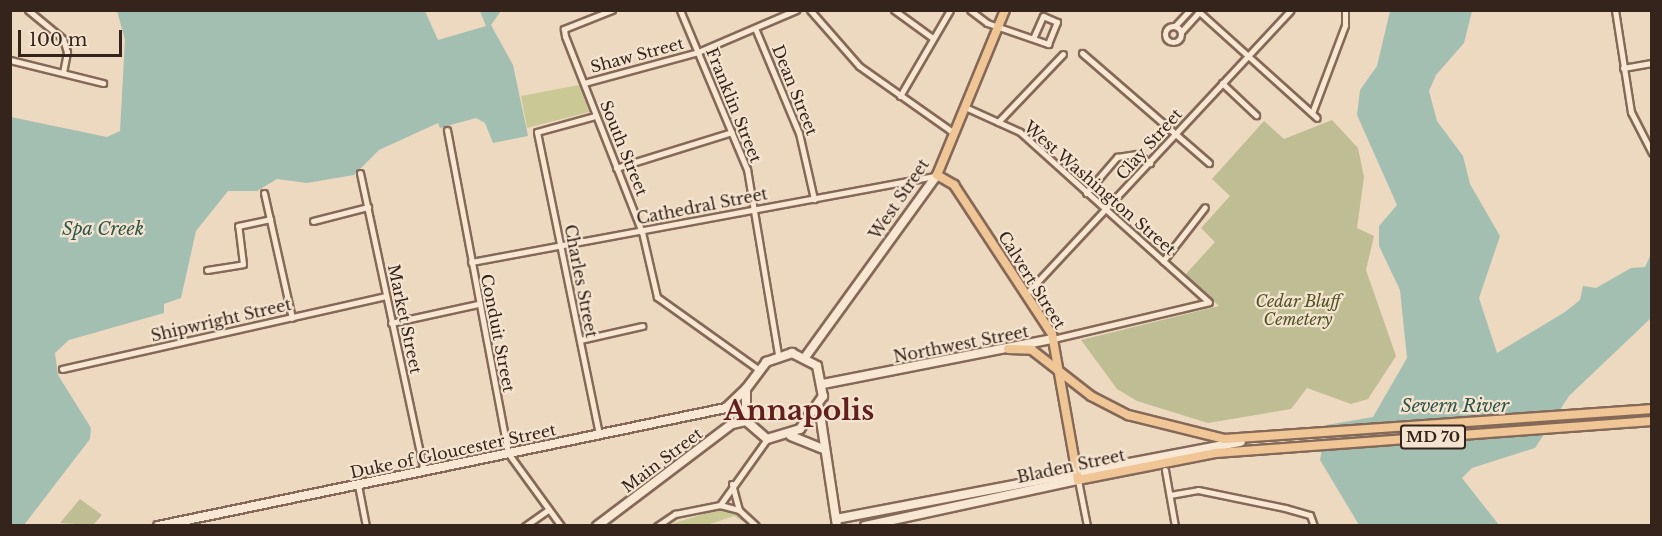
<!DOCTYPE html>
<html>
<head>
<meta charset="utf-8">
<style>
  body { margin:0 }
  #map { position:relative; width:1662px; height:536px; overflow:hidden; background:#edd8c0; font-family:"Libre Baskerville",serif }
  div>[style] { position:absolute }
  .green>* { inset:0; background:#cac894 }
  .cemetery>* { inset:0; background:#bfbd94 }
  .water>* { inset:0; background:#a3bfb2 }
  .roads { filter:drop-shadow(2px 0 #856958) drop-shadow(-2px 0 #856958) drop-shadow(0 2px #856958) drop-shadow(0 -2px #856958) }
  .minor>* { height:5px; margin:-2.5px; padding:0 2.5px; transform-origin:2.5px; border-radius:2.5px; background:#f8e7d3 }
  .minor>.ring { margin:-2.5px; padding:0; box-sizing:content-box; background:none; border:5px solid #f8e7d3; border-radius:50% }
  .secondary>* { height:8px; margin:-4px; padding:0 4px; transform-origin:4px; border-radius:4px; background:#f8e7d3 }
  .primary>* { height:8px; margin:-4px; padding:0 4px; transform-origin:4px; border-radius:4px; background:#f0c697 }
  span { translate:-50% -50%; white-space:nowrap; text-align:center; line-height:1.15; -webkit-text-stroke:4.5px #f4e4cf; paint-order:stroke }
  .shield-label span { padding:2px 4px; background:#f4e4cf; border:2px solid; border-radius:4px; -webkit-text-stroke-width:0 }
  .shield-label { font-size:15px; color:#35241c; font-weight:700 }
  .street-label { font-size:16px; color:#35241c }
  .park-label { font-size:16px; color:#4d5123; font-style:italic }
  .water-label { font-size:18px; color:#2c554c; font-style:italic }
  .town-label { font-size:28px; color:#61201d; font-weight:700 }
  .frame { position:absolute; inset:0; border:12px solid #35241c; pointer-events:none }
  .scale { position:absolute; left:18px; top:30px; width:104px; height:27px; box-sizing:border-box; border:3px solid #35241c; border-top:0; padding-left:8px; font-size:18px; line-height:21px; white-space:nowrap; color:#35241c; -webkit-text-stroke:4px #f4e4cf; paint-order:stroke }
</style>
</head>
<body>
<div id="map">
  <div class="green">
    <div style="clip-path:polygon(579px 85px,589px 112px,527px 128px,521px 96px)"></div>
    <div style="clip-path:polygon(720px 509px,732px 512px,741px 517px,749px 525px,734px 516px,707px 525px,668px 525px)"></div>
  </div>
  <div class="cemetery">
    <div style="clip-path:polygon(1332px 120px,1358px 148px,1364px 177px,1357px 228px,1374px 236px,1366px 270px,1396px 356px,1368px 399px,1351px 404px,1307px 388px,1291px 409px,1208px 423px,1137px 401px,1117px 389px,1081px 340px,1219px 306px,1185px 275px,1215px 242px,1201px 228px,1230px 196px,1212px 179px,1264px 121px,1284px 139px)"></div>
    <div style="clip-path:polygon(80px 499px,102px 515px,93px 525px,60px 523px)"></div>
  </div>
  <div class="water">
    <div style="clip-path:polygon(117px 11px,425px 11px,438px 40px,486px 26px,480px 11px,501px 11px,491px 25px,513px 65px,528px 136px,493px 143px,485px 123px,476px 118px,440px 128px,438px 123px,379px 150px,354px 175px,307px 183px,277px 179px,257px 191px,228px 191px,196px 231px,181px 298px,164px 304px,164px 313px,69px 340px,55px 353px,58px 375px,91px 428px,90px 439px,24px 525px,11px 525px,11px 117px,107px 137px,120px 131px,125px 40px)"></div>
    <div style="clip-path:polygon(1390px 11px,1472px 11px,1464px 43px,1436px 75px,1429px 91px,1437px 121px,1463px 156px,1470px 184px,1500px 236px,1479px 298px,1497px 353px,1565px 312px,1580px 300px,1583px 286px,1596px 288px,1631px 268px,1645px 267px,1651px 254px,1651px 318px,1569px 396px,1535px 448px,1472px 468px,1462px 478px,1499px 525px,1359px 525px,1320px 460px,1327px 425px,1373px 417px,1407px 358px,1400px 290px,1379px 246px,1379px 226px,1397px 205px,1357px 115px,1360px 90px,1377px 66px)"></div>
  </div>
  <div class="roads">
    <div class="minor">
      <div style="left:28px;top:10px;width:45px;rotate:39.6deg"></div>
      <div style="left:63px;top:39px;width:14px;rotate:73deg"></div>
      <div style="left:67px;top:52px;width:21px;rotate:101deg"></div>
      <div style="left:612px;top:10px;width:52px;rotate:158.4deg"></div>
      <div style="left:564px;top:29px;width:7px;rotate:82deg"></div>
      <div style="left:565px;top:36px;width:211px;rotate:68.6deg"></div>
      <div style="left:642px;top:232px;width:67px;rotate:77deg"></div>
      <div style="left:657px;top:297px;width:124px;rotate:35.5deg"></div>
      <div style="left:680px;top:10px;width:173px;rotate:67.2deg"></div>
      <div style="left:747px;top:169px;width:189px;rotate:80.5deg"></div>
      <div style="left:810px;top:10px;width:74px;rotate:48.8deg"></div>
      <div style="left:859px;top:66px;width:116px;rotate:35.2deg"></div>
      <div style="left:894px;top:10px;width:46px;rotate:36.1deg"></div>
      <div style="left:970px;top:10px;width:21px;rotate:37deg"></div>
      <div style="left:987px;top:23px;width:65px;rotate:19deg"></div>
      <div style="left:1048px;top:44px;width:24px;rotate:-68deg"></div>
      <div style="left:1057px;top:22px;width:15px;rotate:-157deg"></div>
      <div style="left:1043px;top:16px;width:24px;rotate:114deg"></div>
      <div style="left:1197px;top:10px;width:161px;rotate:42deg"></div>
      <div style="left:1615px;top:10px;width:103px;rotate:81.1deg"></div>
      <div style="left:1631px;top:112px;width:46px;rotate:62.9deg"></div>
      <div class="ring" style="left:1165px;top:26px;width:11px;height:11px"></div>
      <div style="left:1175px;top:26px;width:22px;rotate:-47deg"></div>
      <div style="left:755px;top:28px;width:114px;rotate:67.3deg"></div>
      <div style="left:799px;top:133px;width:68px;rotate:77.2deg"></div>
      <div style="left:1181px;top:32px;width:30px;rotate:-48deg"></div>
      <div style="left:1082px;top:53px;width:168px;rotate:40.9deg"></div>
      <div style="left:10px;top:60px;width:96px;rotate:13.9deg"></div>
      <div style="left:1623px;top:68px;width:29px;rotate:-10deg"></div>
      <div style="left:584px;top:83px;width:118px;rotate:-15.2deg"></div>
      <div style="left:698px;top:52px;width:107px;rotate:-23.2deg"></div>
      <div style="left:1222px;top:83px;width:47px;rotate:43.3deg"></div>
      <div style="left:900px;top:96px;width:99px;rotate:-59.8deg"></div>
      <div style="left:965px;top:107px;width:60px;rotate:24.4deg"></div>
      <div style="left:1020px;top:132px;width:254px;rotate:42deg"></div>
      <div style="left:1312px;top:113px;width:94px;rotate:-69.4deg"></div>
      <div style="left:1345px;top:25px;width:15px;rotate:-90deg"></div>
      <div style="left:595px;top:116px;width:60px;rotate:164.6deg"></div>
      <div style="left:537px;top:132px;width:309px;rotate:78.4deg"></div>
      <div style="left:998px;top:122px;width:94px;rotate:-46.3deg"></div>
      <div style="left:447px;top:130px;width:329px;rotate:79.3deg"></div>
      <div style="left:508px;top:453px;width:90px;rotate:54deg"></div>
      <div style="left:616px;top:168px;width:121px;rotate:-17.2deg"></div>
      <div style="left:360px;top:173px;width:305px;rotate:77.9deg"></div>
      <div style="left:264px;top:193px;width:128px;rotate:77.4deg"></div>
      <div style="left:1086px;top:193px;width:48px;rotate:-49.3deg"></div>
      <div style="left:1117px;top:157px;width:20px;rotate:-9deg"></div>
      <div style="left:1137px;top:154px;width:16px;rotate:35deg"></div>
      <div style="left:313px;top:221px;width:57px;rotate:-14.3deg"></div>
      <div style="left:1163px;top:261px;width:68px;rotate:-52.1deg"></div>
      <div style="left:471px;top:262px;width:472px;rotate:-10.5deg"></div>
      <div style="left:207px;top:270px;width:36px;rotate:-9deg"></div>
      <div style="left:243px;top:264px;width:38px;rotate:-97deg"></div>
      <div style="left:238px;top:226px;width:33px;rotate:-12deg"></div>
      <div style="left:1026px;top:294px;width:388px;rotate:-47deg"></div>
      <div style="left:391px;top:323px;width:89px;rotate:-12.3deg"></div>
      <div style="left:1053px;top:339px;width:160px;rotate:-13.3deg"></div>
      <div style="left:580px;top:340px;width:64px;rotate:-12.7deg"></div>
      <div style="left:62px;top:369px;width:332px;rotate:-12.7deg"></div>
      <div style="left:1165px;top:470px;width:57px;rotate:79.9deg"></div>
      <div style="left:1078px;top:480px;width:47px;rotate:78.9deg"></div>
      <div style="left:732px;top:484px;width:27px;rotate:75deg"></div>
      <div style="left:358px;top:485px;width:42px;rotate:79deg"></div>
      <div style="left:1170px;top:495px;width:28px;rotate:-10deg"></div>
      <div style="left:1198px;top:490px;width:89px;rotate:11.7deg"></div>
      <div style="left:1285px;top:508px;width:26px;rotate:16deg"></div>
      <div style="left:1310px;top:515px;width:12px;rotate:70deg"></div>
      <div style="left:720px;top:505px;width:81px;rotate:-54.5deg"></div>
      <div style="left:525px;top:526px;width:29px;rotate:-35deg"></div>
      <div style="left:657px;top:526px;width:22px;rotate:-34deg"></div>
      <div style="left:675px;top:514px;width:46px;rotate:-11.3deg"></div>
      <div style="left:720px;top:505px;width:20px;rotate:15deg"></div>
      <div style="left:739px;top:510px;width:23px;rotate:43deg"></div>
    </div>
    <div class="secondary">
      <div style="left:792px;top:353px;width:28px;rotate:27deg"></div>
      <div style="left:817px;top:366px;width:31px;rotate:79deg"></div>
      <div style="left:823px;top:396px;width:40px;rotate:124.9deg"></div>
      <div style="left:800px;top:429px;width:34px;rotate:163deg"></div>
      <div style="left:767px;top:439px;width:28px;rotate:-139deg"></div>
      <div style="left:746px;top:421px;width:32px;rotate:-90deg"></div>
      <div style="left:746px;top:389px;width:34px;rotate:-53deg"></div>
      <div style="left:766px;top:362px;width:28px;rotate:-19deg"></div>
      <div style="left:806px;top:356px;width:223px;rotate:-54.1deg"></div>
      <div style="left:823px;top:384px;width:234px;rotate:-11.1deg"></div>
      <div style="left:819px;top:407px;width:120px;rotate:81.4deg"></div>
      <div style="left:791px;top:436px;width:35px;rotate:22deg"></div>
      <div style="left:836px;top:519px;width:412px;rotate:-10.8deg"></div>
      <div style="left:158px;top:526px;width:580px;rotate:-11.74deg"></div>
      <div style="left:726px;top:408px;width:28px;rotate:-44deg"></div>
      <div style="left:597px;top:526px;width:169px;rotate:-37.1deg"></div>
      <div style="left:732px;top:424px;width:14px;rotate:-12deg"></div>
      <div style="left:865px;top:526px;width:218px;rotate:-12.2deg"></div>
    </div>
    <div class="primary">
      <div style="left:1005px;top:10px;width:178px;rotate:112.4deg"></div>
      <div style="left:937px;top:175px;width:20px;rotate:30deg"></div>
      <div style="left:954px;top:185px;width:178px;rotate:56.7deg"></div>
      <div style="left:1052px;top:334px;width:148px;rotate:79.9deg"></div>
      <div style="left:1078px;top:480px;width:141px;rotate:-11.1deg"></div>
      <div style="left:1216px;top:453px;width:437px;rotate:-4.2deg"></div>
      <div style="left:1008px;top:349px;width:24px;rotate:2deg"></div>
      <div style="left:1032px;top:350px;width:75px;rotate:37.9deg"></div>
      <div style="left:1091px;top:396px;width:42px;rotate:27.2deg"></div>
      <div style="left:1128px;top:415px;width:99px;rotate:14deg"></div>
      <div style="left:1224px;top:439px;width:429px;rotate:-4deg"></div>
    </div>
  </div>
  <div class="shield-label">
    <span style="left:1433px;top:437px">MD 70</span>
  </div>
  <div class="street-label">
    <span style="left:637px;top:55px;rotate:-15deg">Shaw Street</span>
    <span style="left:795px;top:90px;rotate:68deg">Dean Street</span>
    <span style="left:734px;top:105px;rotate:68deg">Franklin Street</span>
    <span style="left:1149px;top:144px;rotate:-48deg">Clay Street</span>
    <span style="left:624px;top:148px;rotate:68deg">South Street</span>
    <span style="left:1100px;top:188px;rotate:41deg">West Washington Street</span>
    <span style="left:899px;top:199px;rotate:-56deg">West Street</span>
    <span style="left:702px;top:206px;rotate:-11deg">Cathedral Street</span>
    <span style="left:1032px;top:280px;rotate:58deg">Calvert Street</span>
    <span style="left:581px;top:281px;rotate:79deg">Charles Street</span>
    <span style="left:405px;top:319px;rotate:78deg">Market Street</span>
    <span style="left:221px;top:320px;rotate:-13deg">Shipwright Street</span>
    <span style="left:498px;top:333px;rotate:79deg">Conduit Street</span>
    <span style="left:961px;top:344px;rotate:-11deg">Northwest Street</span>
    <span style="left:453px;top:451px;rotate:-12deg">Duke of Gloucester Street</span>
    <span style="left:662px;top:460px;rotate:-37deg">Main Street</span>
    <span style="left:1071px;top:466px;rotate:-12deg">Bladen Street</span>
  </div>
  <div class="park-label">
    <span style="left:1298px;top:310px">Cedar Bluff<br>Cemetery</span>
  </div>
  <div class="water-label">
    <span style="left:103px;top:229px">Spa Creek</span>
    <span style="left:1455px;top:406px">Severn River</span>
  </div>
  <div class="town-label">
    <span style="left:799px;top:411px">Annapolis</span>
  </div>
  <div class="frame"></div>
  <div class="scale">100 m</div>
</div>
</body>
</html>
